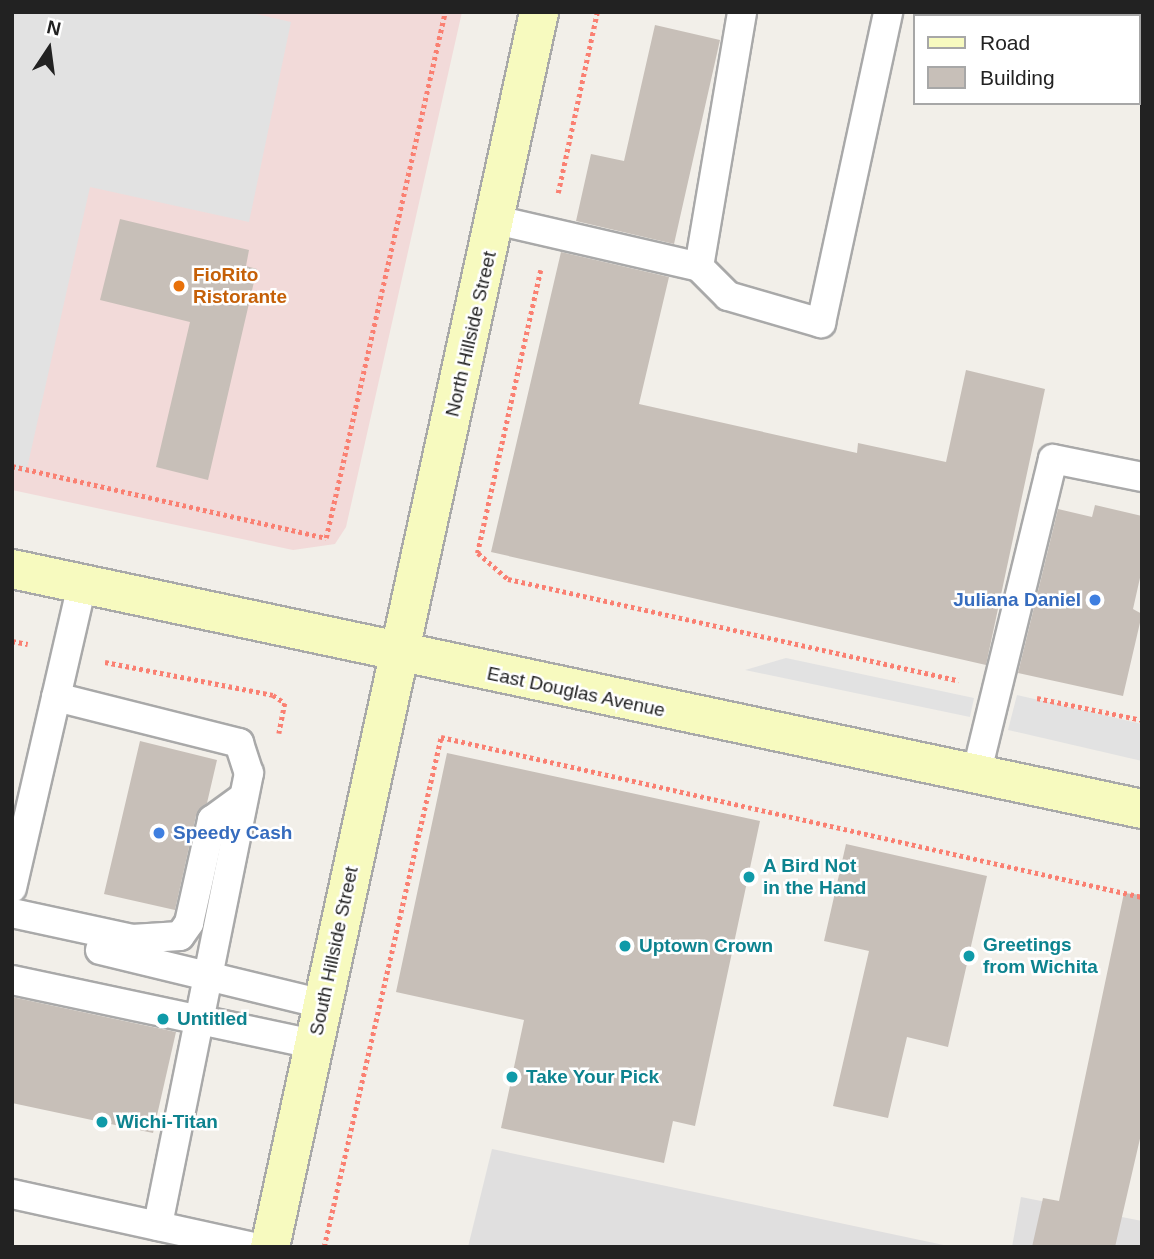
<!DOCTYPE html>
<html>
<head>
<meta charset="utf-8">
<style>
  body { margin:0 }
  #map { position:relative; width:1154px; height:1259px; overflow:hidden; background:#f2efe9; font-family:Helvetica,sans-serif }
  div>[style] { position:absolute }
  .residential>* { inset:0; background:#e0dfdf }
  .commercial>* { inset:0; background:#f2dad9 }
  .parking>* { inset:0; background:#e2e2e2 }
  .building>* { inset:0; background:#c7bfb8 }
  .path>* { height:4.5px; margin-top:-2.25px; transform-origin:0; background:repeating-linear-gradient(90deg,#fa8072 0 3.5px,transparent 0 7px) }
  .roads { filter:drop-shadow(2px 0 #a9a9a9) drop-shadow(-2px 0 #a9a9a9) drop-shadow(0 2px #a9a9a9) drop-shadow(0 -2px #a9a9a9) }
  .service>* { height:28px; margin:-14px; padding:0 14px; transform-origin:14px; border-radius:14px; background:#fff }
  .minor>* { height:38px; margin:-19px; padding:0 19px; transform-origin:19px; border-radius:19px; background:#fff }
  .secondary>* { height:38px; margin:-19px; padding:0 19px; transform-origin:19px; border-radius:19px; background:#f7fabf }
  .dots>* { width:19px; height:19px; translate:-50% -50%; box-sizing:border-box; border:4px solid #fff; border-radius:50% }
  span { translate:-50% -50%; white-space:nowrap; text-align:center; line-height:1.15; -webkit-text-stroke:5px #fff; paint-order:stroke }
  .food-label { font-size:19px; color:#c56008; font-weight:700 }
  .left { translate:0 -50%; text-align:left }
  .street-label { font-size:19px; color:#222 }
  .shop-label { font-size:19px; color:#366cbe; font-weight:700 }
  .right { translate:-100% -50%; text-align:right }
  .culture-label { font-size:19px; color:#0d838f; font-weight:700 }
  .frame { position:absolute; inset:0; border:14px solid #222; pointer-events:none }
  .legend { position:absolute; left:913px; top:14px; width:228px; height:91px; box-sizing:border-box; background:#fff; border:2px solid #a7a7a7; margin:0; padding:9px 12px; list-style:none; font-size:21px; color:#222 }
  .legend li { display:flex; align-items:center; gap:14px; height:35px }
  .legend b { width:35px; border:2px solid #a7a7a7 }
  .north { position:absolute; left:14px; top:14px; width:70px; height:70px; -webkit-text-stroke:5px #fff; paint-order:stroke; rotate:13deg; font-size:19px; font-weight:700; line-height:28px; text-align:center; color:#222 }
  .north::after { content:''; display:block; margin:auto; width:24px; height:32px; background:#222; clip-path:polygon(50% 0,100% 100%,50% 72%,0 100%) }
</style>
</head>
<body>
<div id="map">
  <div class="residential">
    <div style="clip-path:polygon(492px 1149px,953px 1247px,468px 1247px)"></div>
    <div style="clip-path:polygon(1021px 1197px,1142px 1221px,1142px 1247px,1012px 1247px)"></div>
  </div>
  <div class="commercial">
    <div style="clip-path:polygon(12px 12px,462px 12px,346px 527px,335px 544px,293px 550px,12px 490px)"></div>
  </div>
  <div class="parking">
    <div style="clip-path:polygon(12px 12px,247px 12px,291px 22px,249px 222px,90px 187px,26px 473px,12px 469px)"></div>
    <div style="clip-path:polygon(786px 658px,974px 698px,970px 717px,745px 670px)"></div>
    <div style="clip-path:polygon(1017px 695px,1142px 724px,1142px 761px,1008px 730px)"></div>
  </div>
  <div class="building">
    <div style="clip-path:polygon(655px 25px,720px 40px,674px 244px,576px 221px,591px 154px,624px 161px)"></div>
    <div style="clip-path:polygon(120px 219px,249px 250px,246px 266px,257px 269px,208px 480px,156px 467px,190px 322px,100px 300px)"></div>
    <div style="clip-path:polygon(561px 252px,669px 277px,639px 404px,857px 453px,858px 443px,946px 462px,966px 370px,1045px 389px,986px 665px,491px 552px)"></div>
    <div style="clip-path:polygon(1095px 505px,1142px 516px,1142px 569px,1133px 609px,1142px 614px,1123px 696px,1018px 673px,1058px 509px,1092px 517px)"></div>
    <div style="clip-path:polygon(140px 741px,217px 760px,207px 803px,196px 816px,175px 910px,104px 894px)"></div>
    <div style="clip-path:polygon(447px 753px,760px 821px,695px 1126px,673px 1121px,664px 1163px,501px 1128px,524px 1020px,396px 992px)"></div>
    <div style="clip-path:polygon(846px 844px,987px 876px,948px 1047px,907px 1037px,888px 1118px,833px 1106px,869px 951px,824px 941px)"></div>
    <div style="clip-path:polygon(1124px 893px,1142px 895px,1142px 1130px,1115px 1247px,1032px 1247px,1043px 1198px,1059px 1201px)"></div>
    <div style="clip-path:polygon(12px 997px,176px 1032px,153px 1133px,12px 1103px)"></div>
  </div>
  <div class="path">
    <div style="left:1138px;top:65px;width:4px;rotate:14deg"></div>
    <div style="left:558px;top:193px;width:185px;rotate:-77.8deg"></div>
    <div style="left:541px;top:270px;width:290px;rotate:102.6deg"></div>
    <div style="left:478px;top:553px;width:40px;rotate:41deg"></div>
    <div style="left:508px;top:579px;width:462px;rotate:12.7deg"></div>
    <div style="left:12px;top:466px;width:322px;rotate:12.9deg"></div>
    <div style="left:326px;top:538px;width:539px;rotate:-77.25deg"></div>
    <div style="left:12px;top:641px;width:16px;rotate:11deg"></div>
    <div style="left:105px;top:662px;width:171px;rotate:11.1deg"></div>
    <div style="left:273px;top:695px;width:14px;rotate:34deg"></div>
    <div style="left:285px;top:703px;width:31px;rotate:101deg"></div>
    <div style="left:1037px;top:698px;width:107px;rotate:11.8deg"></div>
    <div style="left:324px;top:1247px;width:523px;rotate:-77.08deg"></div>
    <div style="left:441px;top:737px;width:719px;rotate:12.86deg"></div>
  </div>
  <div class="roads">
    <div class="service">
      <div style="left:496px;top:220px;width:208px;rotate:13deg"></div>
      <div style="left:699px;top:267px;width:259px;rotate:-80.4deg"></div>
      <div style="left:699px;top:267px;width:41px;rotate:45deg"></div>
      <div style="left:728px;top:296px;width:97px;rotate:16.2deg"></div>
      <div style="left:821px;top:323px;width:318px;rotate:-77.8deg"></div>
      <div style="left:56px;top:697px;width:189px;rotate:14.1deg"></div>
      <div style="left:239px;top:743px;width:32px;rotate:72deg"></div>
      <div style="left:249px;top:773px;width:462px;rotate:101.4deg"></div>
      <div style="left:976px;top:775px;width:325px;rotate:-76.3deg"></div>
      <div style="left:1053px;top:459px;width:91px;rotate:11.4deg"></div>
      <div style="left:12px;top:888px;width:311px;rotate:-77deg"></div>
      <div style="left:12px;top:913px;width:123px;rotate:12.2deg"></div>
      <div style="left:132px;top:939px;width:48px;rotate:-3.6deg"></div>
      <div style="left:180px;top:936px;width:16px;rotate:-55deg"></div>
      <div style="left:189px;top:923px;width:106px;rotate:-77.4deg"></div>
      <div style="left:212px;top:820px;width:39px;rotate:-36deg"></div>
      <div style="left:100px;top:950px;width:229px;rotate:13.6deg"></div>
      <div style="left:12px;top:980px;width:309px;rotate:12deg"></div>
      <div style="left:12px;top:1194px;width:247px;rotate:12.4deg"></div>
    </div>
    <div class="minor">
      <div style="left:1110px;top:12px;width:16px;rotate:14deg"></div>
    </div>
    <div class="secondary">
      <div style="left:12px;top:569px;width:1155px;rotate:11.99deg"></div>
      <div style="left:270px;top:1247px;width:1264px;rotate:-77.71deg"></div>
    </div>
  </div>
  <div class="dots">
    <div style="left:179px;top:286px;background:#e8710a"></div>
    <div style="left:1095px;top:600px;background:#3f7fe0"></div>
    <div style="left:159px;top:833px;background:#3f7fe0"></div>
    <div style="left:749px;top:877px;background:#0f9aa8"></div>
    <div style="left:625px;top:946px;background:#0f9aa8"></div>
    <div style="left:969px;top:956px;background:#0f9aa8"></div>
    <div style="left:163px;top:1019px;background:#0f9aa8"></div>
    <div style="left:512px;top:1077px;background:#0f9aa8"></div>
    <div style="left:102px;top:1122px;background:#0f9aa8"></div>
  </div>
  <div class="food-label">
    <span class="left" style="left:193px;top:286px">FioRito<br>Ristorante</span>
  </div>
  <div class="street-label">
    <span style="left:471px;top:334px;rotate:-77deg">North Hillside Street</span>
    <span style="left:576px;top:692px;rotate:12deg">East Douglas Avenue</span>
    <span style="left:334px;top:951px;rotate:-78deg">South Hillside Street</span>
  </div>
  <div class="shop-label">
    <span class="right" style="left:1081px;top:600px">Juliana Daniel</span>
    <span class="left" style="left:173px;top:833px">Speedy Cash</span>
  </div>
  <div class="culture-label">
    <span class="left" style="left:763px;top:877px">A Bird Not<br>in the Hand</span>
    <span class="left" style="left:983px;top:956px">Greetings<br>from Wichita</span>
    <span class="left" style="left:639px;top:946px">Uptown Crown</span>
    <span class="left" style="left:177px;top:1019px">Untitled</span>
    <span class="left" style="left:526px;top:1077px">Take Your Pick</span>
    <span class="left" style="left:116px;top:1122px">Wichi-Titan</span>
  </div>
  <div class="frame"></div>
  <ul class="legend">
  <li><b style="height:9px;background:#f7fabf"></b>Road</li>
  <li><b style="height:19px;background:#c7bfb8"></b>Building</li>
  </ul>
  <div class="north">N</div>
</div>
</body>
</html>
